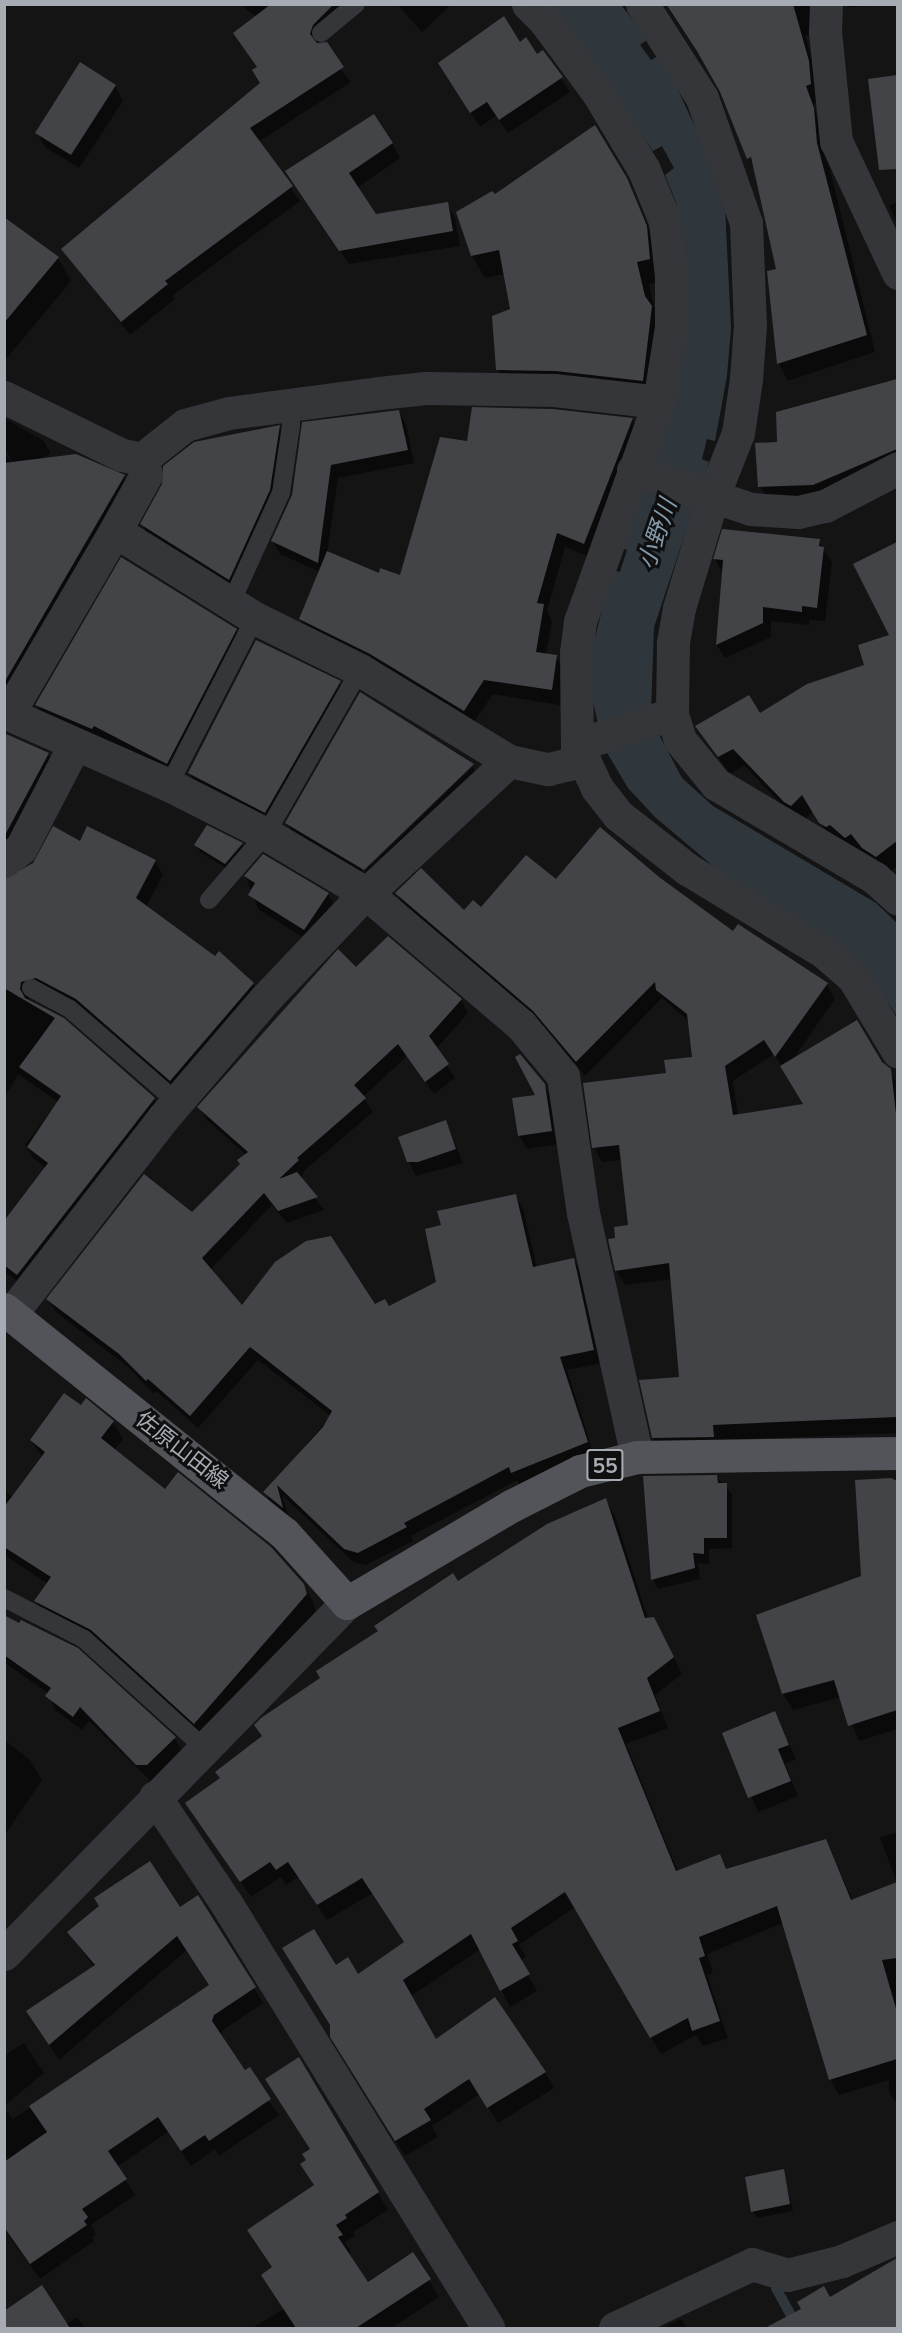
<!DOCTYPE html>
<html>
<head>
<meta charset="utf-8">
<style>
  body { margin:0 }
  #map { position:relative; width:902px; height:2333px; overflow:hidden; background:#141415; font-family:Mulish,"Noto Sans JP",sans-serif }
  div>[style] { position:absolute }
  .water>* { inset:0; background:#2f373d }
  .shadow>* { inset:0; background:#0007 }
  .stream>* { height:10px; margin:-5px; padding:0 5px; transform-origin:5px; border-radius:5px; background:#2f373d }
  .building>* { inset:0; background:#434448 }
  .service>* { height:18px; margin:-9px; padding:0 9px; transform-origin:9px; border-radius:9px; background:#35363a }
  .minor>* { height:33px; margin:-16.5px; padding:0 16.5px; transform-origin:16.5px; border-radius:16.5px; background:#35363a }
  .tertiary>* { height:33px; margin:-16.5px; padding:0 16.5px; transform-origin:16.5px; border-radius:16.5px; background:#35363a }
  .primary>* { height:33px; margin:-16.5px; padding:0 16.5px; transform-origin:16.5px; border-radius:16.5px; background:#525459 }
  span { translate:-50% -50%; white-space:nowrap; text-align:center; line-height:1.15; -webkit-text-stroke:6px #0f0f10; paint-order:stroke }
  .shield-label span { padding:2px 4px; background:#0f0f10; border:2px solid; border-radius:4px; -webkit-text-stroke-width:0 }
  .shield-label { font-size:21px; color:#a7acb4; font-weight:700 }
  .street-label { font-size:22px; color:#a7acb4 }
  .water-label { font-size:24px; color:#829aab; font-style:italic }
  .frame { position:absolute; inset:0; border:6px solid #a7acb4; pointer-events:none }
</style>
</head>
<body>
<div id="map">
  <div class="water">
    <div style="clip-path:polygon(549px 5px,621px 5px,648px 39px,640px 45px,651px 60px,658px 56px,676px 86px,704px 146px,725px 207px,731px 328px,727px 376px,715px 441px,707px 439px,702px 459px,709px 462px,654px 627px,651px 711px,656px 729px,682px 778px,713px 806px,876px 903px,897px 923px,897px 1016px,868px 974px,719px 871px,655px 817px,628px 788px,603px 746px,592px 697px,593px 646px,612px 570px,620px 572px,627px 550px,620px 548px,676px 401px,687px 320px,684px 243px,676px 202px,665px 175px,674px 168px,662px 146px,653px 151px,579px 41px)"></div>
  </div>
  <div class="shadow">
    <div style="clip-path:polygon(239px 4px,352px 4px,319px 45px,351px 82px,258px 142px,300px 201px,173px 295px,175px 299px,130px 335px,63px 249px,262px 84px,258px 68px,235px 34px,257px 17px)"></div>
    <div style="clip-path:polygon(397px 4px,452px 4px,422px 32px)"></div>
    <div style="clip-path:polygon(665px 4px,831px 4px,816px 35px,805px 35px,818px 79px,820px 101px,814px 104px,875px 352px,788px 381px,779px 364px,768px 272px,778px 270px,756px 172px,706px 64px)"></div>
    <div style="clip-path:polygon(843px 4px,872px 4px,872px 6px,849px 7px)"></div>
    <div style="clip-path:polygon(519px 44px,537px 56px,543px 52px,570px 92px,508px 133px,496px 116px,480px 127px,448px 78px)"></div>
    <div style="clip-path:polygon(898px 77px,898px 153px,885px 154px,870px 80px)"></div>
    <div style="clip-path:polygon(115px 86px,123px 101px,79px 168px,45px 147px,37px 133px)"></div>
    <div style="clip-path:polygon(392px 143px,400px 158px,357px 188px,376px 215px,447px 204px,455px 218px,460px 246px,349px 264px,287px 172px)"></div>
    <div style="clip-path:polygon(626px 179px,659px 250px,662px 281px,649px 284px,656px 316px,656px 403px,511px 393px,498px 370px,512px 310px,505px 274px,485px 278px,472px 256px,495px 196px)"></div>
    <div style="clip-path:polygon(898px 202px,898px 226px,889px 206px)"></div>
    <div style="clip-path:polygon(4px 218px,58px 258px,71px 281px,6px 359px)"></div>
    <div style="clip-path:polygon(898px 380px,898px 471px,770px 504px,760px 486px,778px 444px,777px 414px)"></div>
    <div style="clip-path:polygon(399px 411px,406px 424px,414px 463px,338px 478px,327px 553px,380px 575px,401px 577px,469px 443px,632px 419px,641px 434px,592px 558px,565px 547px,547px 611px,552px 621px,546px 655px,556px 657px,565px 672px,560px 705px,493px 694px,472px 725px,309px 634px,300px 619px,320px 572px,280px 554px,273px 541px,294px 495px,303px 424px)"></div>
    <div style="clip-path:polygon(4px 418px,44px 441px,51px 454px,39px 459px,124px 476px,132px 490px,4px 704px,4px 454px,14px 464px,4px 448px)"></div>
    <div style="clip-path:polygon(279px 427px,286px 439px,276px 502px,236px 591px,149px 537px,142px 524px)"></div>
    <div style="clip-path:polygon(819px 541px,832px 563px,825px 621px,810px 620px,809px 625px,771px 621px,771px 637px,725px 658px,717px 645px,723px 574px,715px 559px)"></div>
    <div style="clip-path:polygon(898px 543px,898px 870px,896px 867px,887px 874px,873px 866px,862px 851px,856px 855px,831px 840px,813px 811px,801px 823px,796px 820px,744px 765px,730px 774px,697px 727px,759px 715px,866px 666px,891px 636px,855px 565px)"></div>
    <div style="clip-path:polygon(236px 630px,243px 643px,175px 776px,44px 718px,37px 705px)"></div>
    <div style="clip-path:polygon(339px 682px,347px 696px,273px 825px,197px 787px,189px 773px)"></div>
    <div style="clip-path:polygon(361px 694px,467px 759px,479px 776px,371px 882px,361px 875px,472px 767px,470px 765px,358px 874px,294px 835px,287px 823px)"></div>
    <div style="clip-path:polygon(4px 733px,48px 754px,56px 768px,4px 858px)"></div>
    <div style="clip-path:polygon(208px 827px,242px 845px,246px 851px,229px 870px,200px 852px,196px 845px)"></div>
    <div style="clip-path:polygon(80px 843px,155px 861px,163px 875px,146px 907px,253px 984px,261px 998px,178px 1094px,85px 1013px,29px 996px,28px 1001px,63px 1020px,154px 1099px,162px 1113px,26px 1288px,4px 1271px,4px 1223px,46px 1168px,33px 1158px,25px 1145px,58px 1102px,18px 1074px,4px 1099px,4px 879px,15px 878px)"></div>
    <div style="clip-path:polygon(246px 877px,328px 894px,336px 908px,313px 944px,258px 909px)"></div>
    <div style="clip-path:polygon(evenodd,658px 879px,733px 933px,827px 984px,835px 999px,791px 1062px,881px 1063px,898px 1084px,898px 1433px,721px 1440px,662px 1453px,653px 1437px,680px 1378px,672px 1279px,625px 1285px,616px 1270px,617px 1240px,629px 1226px,622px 1160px,602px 1162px,594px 1147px,667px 1075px,693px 1058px,690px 1022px,662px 998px,585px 1076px,544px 1026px,405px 908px,397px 893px,464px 912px,556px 881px,658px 879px,774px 1054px,805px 1105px,738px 1115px,733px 1081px,774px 1054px)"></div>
    <div style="clip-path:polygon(356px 969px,461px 1000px,468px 1013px,436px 1049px,455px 1078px,434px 1094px,407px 1056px,363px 1097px,373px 1112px,304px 1171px,301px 1179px,324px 1210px,287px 1223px,272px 1205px,210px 1270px,242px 1307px,389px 1308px,438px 1283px,443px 1226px,515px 1195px,523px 1208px,537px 1268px,573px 1259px,581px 1272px,601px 1363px,567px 1370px,594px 1455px,520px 1485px,517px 1480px,411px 1536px,413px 1541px,366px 1565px,353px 1562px,282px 1495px,289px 1519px,272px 1505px,265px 1492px,331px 1416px,258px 1360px,198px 1428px,156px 1391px,154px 1394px,128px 1367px,56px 1312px,48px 1299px,192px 1214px,241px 1164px,246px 1155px,207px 1120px,199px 1107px)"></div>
    <div style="clip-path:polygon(544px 1085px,552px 1099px,559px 1144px,527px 1149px,519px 1135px)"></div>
    <div style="clip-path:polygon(446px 1122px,463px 1163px,416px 1176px,408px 1161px)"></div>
    <div style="clip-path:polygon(86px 1401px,113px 1422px,123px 1439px,114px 1450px,165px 1491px,303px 1584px,313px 1602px,316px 1611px,204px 1740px,46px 1618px,36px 1601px,48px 1584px,4px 1555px,4px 1491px,13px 1497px,43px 1458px,31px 1440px)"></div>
    <div style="clip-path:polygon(716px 1476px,732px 1494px,732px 1548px,709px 1549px,709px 1564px,698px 1563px,700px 1579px,658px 1589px,653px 1579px)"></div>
    <div style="clip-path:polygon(857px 1481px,898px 1481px,898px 1729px,859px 1741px,841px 1697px,793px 1710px,783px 1694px,758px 1616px,862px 1577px)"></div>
    <div style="clip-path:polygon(605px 1500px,615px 1516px,648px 1619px,663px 1635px,682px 1674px,655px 1695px,668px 1728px,626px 1744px,678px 1872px,719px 1856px,727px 1870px,826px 1841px,853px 1901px,897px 1884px,880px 1837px,898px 1832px,898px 2106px,889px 2092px,889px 2080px,839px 2095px,830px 2079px,783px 1923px,707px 1954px,713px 1973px,707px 1975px,728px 2038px,703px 2046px,696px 2035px,661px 2054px,575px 1907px,519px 1945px,526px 1957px,520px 1961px,537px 1991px,510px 2007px,481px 1949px,411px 1996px,436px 2041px,545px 2072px,554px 2088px,498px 2123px,480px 2094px,432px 2126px,438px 2137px,405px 2156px,342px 2053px,332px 2026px,335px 1967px,357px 1976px,406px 1943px,373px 1893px,327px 1920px,298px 1877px,286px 1885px,281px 1877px,251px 1897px,199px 1818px,221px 1779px,263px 1738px,256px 1725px,458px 1583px)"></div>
    <div style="clip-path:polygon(4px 1617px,174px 1738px,183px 1752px,152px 1782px,89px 1721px,82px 1730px,55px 1710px,49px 1694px,4px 1662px)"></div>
    <div style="clip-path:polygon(775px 1713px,796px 1759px,785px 1764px,798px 1796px,758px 1812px,724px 1733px)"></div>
    <div style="clip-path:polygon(4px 1740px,30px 1760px,42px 1780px,4px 1836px)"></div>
    <div style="clip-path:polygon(180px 1909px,254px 1988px,263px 2003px,222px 2031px,221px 2036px,279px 2115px,219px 2156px,215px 2149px,191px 2166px,168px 2132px,117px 2167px,135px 2195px,91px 2225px,96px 2234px,92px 2237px,94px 2241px,40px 2279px,4px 2229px,4px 2107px,13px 2119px,210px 1986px,187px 1950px,59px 2060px,28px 2012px,94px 1967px,69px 1933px)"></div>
    <div style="clip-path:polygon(24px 2043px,44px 2073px,4px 2106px,4px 2056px)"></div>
    <div style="clip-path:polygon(298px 2059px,388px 2210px,353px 2232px,355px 2236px,345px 2242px,351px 2252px,348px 2254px,367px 2284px,413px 2254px,439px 2297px,391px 2328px,252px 2328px,284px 2309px,273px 2268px,315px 2186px,308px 2161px,311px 2150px,276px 2096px)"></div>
    <div style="clip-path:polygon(783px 2171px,793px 2211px,757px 2218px,753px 2211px)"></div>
    <div style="clip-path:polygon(898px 2260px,898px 2328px,768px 2328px,830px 2299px)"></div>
    <div style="clip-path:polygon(4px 2312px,66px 2325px,77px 2317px,85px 2328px,4px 2328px)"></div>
    <div style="clip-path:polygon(681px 2319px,687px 2328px,662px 2328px)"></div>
  </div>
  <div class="stream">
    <div style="left:776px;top:2288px;width:46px;rotate:61.2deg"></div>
  </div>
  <div class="building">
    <div style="clip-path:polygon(271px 4px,334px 4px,313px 25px,310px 34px,317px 43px,327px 42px,344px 67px,250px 128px,293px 186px,165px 281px,168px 284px,121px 322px,61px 249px,260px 83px,252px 70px,257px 67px,233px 33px)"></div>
    <div style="clip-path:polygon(666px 4px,793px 4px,809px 61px,811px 84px,806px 86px,814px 108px,817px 143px,867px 335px,777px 364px,767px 271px,776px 269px,751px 157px,747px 159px,720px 92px,697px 51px)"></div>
    <div style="clip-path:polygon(504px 16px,520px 42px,526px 37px,537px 54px,543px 50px,563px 77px,499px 120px,487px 102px,470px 113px,438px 63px)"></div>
    <div style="clip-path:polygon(80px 62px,116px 85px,71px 155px,35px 133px)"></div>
    <div style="clip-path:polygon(897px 75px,897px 169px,879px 170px,868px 79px)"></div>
    <div style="clip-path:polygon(374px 114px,393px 143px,349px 173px,376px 214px,448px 202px,453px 231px,339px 251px,285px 171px)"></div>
    <div style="clip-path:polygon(595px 125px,627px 178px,647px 226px,650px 259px,637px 262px,645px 296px,652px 306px,643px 381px,556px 371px,496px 370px,492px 316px,510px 309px,499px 250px,471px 256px,456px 212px,492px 191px,495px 194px)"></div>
    <div style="clip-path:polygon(4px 217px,59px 257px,4px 323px)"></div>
    <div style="clip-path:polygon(897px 379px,897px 449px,813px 485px,758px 487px,755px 443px,777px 442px,776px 412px)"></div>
    <div style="clip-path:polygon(472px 407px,553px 409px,633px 418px,584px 544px,557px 533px,537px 603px,544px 604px,536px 652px,557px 655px,552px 690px,484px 680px,464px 711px,370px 654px,299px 619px,327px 551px,379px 573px,380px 568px,400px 575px,440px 437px,467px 441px)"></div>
    <div style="clip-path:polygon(399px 410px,408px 450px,331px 465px,318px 563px,271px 541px,292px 495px,302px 422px)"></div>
    <div style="clip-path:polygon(280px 425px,270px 490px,229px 580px,140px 524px,162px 484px,163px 466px,194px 442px)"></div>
    <div style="clip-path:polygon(76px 454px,125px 475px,4px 683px,4px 463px)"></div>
    <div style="clip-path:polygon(722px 529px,820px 539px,819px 546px,824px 547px,817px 608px,802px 606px,802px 612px,763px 607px,763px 623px,716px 645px,723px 560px,713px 559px)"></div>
    <div style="clip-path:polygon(897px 542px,897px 841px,876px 857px,862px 848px,851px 834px,845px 838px,830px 825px,826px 827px,819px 823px,802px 795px,791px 806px,784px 802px,733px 749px,718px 757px,695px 726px,749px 695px,760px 713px,807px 684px,864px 665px,858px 645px,889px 635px,853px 564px)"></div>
    <div style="clip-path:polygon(121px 557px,237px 629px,167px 764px,94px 726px,92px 729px,35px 705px)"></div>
    <div style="clip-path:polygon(256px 640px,341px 681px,265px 813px,188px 773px)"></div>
    <div style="clip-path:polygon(360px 692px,474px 764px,364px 870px,285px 823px)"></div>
    <div style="clip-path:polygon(4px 733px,49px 753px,4px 837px)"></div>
    <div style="clip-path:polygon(207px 825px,243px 843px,225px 864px,194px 845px)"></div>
    <div style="clip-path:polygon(53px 826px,80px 841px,87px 826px,156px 860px,136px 898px,215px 956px,219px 951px,254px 983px,170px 1081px,76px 999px,36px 978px,21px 982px,20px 989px,25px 998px,64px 1018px,155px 1098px,17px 1275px,4px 1265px,4px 1221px,48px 1163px,27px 1147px,61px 1096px,19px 1067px,55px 1018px,4px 988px,4px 879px,33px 863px)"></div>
    <div style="clip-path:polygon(600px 827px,659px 877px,733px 931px,738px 924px,828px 983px,775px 1057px,764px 1040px,725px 1066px,733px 1115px,803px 1104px,780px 1066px,857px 1020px,882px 1062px,891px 1069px,897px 1123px,897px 1417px,713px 1425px,714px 1437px,652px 1438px,639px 1380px,679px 1377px,669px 1263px,615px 1271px,608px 1239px,615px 1238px,614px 1227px,628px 1225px,619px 1145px,592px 1148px,583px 1083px,666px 1073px,664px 1060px,692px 1057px,687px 1014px,656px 990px,655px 982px,576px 1062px,533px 1011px,395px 893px,421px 868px,464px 910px,473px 900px,481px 907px,526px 855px,556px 879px)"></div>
    <div style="clip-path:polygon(263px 854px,329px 893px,304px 930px,248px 895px,255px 883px,244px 876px)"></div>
    <div style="clip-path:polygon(388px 936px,462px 999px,429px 1036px,449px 1064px,425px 1082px,398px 1044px,354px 1085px,366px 1098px,297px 1158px,299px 1160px,279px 1179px,297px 1172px,318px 1197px,278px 1211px,264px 1193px,202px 1258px,242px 1305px,275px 1262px,306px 1241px,331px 1236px,375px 1304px,385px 1299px,389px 1306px,436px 1282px,425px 1229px,441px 1225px,437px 1211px,516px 1194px,533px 1267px,574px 1258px,594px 1350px,560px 1357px,588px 1442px,511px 1473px,509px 1467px,404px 1523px,407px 1527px,358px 1553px,344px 1549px,277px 1485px,283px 1508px,263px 1492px,323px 1427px,332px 1411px,250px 1347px,190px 1416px,148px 1379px,146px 1381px,119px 1354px,46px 1299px,144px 1174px,192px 1212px,240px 1164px,237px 1160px,248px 1152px,197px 1107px,338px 949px,356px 967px)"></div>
    <div style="clip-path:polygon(520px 1054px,545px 1084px,552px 1131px,518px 1136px,512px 1098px,535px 1095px,515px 1057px)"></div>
    <div style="clip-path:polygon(446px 1120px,456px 1149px,418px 1162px,407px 1162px,398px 1137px)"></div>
    <div style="clip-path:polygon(64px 1393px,81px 1405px,86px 1398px,114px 1421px,101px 1438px,165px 1489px,178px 1472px,271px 1547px,304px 1584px,307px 1594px,194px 1724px,91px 1630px,34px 1601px,51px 1577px,4px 1547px,4px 1507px,45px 1452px,30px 1440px)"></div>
    <div style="clip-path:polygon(717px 1475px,718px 1483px,727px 1483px,727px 1538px,704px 1538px,704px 1554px,693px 1553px,695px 1568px,651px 1580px,643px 1476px)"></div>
    <div style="clip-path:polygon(891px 1478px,897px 1481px,897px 1710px,848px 1726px,834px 1680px,782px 1694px,756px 1615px,861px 1576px,855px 1480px)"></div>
    <div style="clip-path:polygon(606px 1498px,645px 1618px,654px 1617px,674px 1657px,647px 1678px,660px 1711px,618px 1728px,676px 1871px,720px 1854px,726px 1869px,826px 1839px,851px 1900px,897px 1882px,897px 1958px,882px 1960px,897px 2012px,897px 2059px,829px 2080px,777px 1906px,699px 1937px,705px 1956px,699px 1958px,720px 2021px,692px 2031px,688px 2018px,650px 2038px,565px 1892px,511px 1928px,518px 1941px,512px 1944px,530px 1974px,500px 1991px,471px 1934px,403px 1980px,436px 2039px,495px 1997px,546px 2072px,487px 2108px,469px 2079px,424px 2109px,431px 2120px,395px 2141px,330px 2037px,330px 2025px,282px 1948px,314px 1929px,336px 1965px,348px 1957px,358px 1974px,404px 1942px,362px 1878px,317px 1905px,288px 1862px,276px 1870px,270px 1862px,240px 1882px,185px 1803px,220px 1778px,215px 1772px,262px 1736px,254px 1725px,261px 1718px,320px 1678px,316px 1671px,378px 1631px,374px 1626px,453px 1573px,458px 1581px,547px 1524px)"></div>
    <div style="clip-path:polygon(4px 1615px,19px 1623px,21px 1620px,78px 1648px,176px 1737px,147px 1765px,136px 1765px,80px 1707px,73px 1717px,45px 1696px,51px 1688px,4px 1655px)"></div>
    <div style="clip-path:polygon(775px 1711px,789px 1745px,778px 1749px,791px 1781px,748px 1798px,722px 1733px)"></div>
    <div style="clip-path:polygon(150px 1861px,180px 1907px,198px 1895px,256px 1987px,214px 2015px,212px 2021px,245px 2070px,250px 2067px,271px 2099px,209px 2141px,205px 2135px,181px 2151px,158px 2117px,108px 2151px,127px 2179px,82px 2209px,88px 2217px,84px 2221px,87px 2225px,30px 2264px,4px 2227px,4px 2162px,47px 2132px,29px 2106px,209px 1985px,177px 1936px,49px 2045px,26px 2011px,95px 1965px,67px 1932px,99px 1906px,94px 1898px)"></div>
    <div style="clip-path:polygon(299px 2057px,379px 2192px,345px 2215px,347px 2218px,336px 2225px,343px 2235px,338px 2237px,368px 2282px,413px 2252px,431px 2279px,356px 2328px,296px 2328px,261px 2275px,272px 2267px,247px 2230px,314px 2185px,300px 2164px,306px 2160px,302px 2154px,310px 2149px,265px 2079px)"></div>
    <div style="clip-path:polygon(784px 2169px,790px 2204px,751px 2212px,745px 2177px)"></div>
    <div style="clip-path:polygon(897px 2258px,897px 2328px,765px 2328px,801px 2309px,797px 2302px,824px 2286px,830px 2297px)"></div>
    <div style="clip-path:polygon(42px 2285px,70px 2328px,4px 2328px,4px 2311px)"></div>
  </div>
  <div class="service">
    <div style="left:321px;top:33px;width:45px;rotate:-39.6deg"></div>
    <div style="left:231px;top:603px;width:121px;rotate:-65.6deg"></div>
    <div style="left:281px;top:493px;width:69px;rotate:-81.6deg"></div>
    <div style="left:291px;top:425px;width:18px;rotate:-96deg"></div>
    <div style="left:169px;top:785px;width:188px;rotate:-62.8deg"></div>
    <div style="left:209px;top:900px;width:87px;rotate:-49.2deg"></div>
    <div style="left:266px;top:834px;width:189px;rotate:-60.2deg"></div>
    <div style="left:31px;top:988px;width:44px;rotate:28.3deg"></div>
    <div style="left:70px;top:1009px;width:142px;rotate:41deg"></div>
    <div style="left:4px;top:1598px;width:90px;rotate:27.1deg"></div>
    <div style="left:84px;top:1639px;width:161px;rotate:42.2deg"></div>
  </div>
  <div class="minor">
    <div style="left:528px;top:4px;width:23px;rotate:45deg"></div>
    <div style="left:544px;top:20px;width:91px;rotate:53.5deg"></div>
    <div style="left:598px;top:93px;width:90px;rotate:59.1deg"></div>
    <div style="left:644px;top:170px;width:55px;rotate:67.6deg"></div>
    <div style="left:665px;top:221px;width:55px;rotate:83.8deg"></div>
    <div style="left:671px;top:276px;width:51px;rotate:90deg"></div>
    <div style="left:671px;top:327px;width:76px;rotate:99.1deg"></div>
    <div style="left:659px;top:402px;width:233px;rotate:109.8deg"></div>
    <div style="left:580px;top:621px;width:31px;rotate:97deg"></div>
    <div style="left:576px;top:652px;width:93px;rotate:89.4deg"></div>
    <div style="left:577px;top:745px;width:47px;rotate:65.1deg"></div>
    <div style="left:597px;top:788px;width:34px;rotate:52deg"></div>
    <div style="left:618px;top:815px;width:88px;rotate:38deg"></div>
    <div style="left:687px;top:869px;width:160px;rotate:31.2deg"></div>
    <div style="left:824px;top:952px;width:38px;rotate:41deg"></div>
    <div style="left:853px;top:977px;width:87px;rotate:59deg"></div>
    <div style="left:642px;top:4px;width:112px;rotate:57.4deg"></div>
    <div style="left:702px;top:98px;width:133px;rotate:70.6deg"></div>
    <div style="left:746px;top:223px;width:102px;rotate:87.8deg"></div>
    <div style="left:750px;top:325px;width:54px;rotate:94.2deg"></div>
    <div style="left:746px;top:379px;width:55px;rotate:98.4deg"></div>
    <div style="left:738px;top:433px;width:68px;rotate:111.6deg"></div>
    <div style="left:713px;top:496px;width:117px;rotate:106.9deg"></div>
    <div style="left:679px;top:608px;width:36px;rotate:100deg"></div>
    <div style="left:673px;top:643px;width:71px;rotate:90.8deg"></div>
    <div style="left:672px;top:714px;width:27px;rotate:73deg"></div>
    <div style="left:680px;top:740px;width:57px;rotate:50.7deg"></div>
    <div style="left:716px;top:784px;width:185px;rotate:30.6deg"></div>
    <div style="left:875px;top:878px;width:31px;rotate:42deg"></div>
    <div style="left:826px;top:4px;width:27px;rotate:92deg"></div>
    <div style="left:825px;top:31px;width:111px;rotate:84.3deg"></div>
    <div style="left:836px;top:141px;width:146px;rotate:64.8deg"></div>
    <div style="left:4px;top:397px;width:131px;rotate:26.2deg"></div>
    <div style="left:122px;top:455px;width:20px;rotate:11deg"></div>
    <div style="left:142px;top:459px;width:16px;rotate:76deg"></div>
    <div style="left:146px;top:475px;width:64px;rotate:119deg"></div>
    <div style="left:115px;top:531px;width:165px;rotate:31.9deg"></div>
    <div style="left:255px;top:618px;width:117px;rotate:26.3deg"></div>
    <div style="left:360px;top:670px;width:175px;rotate:31.4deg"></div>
    <div style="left:142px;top:459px;width:55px;rotate:-38.3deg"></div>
    <div style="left:185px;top:425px;width:46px;rotate:-15.3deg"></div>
    <div style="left:229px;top:413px;width:151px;rotate:-7.6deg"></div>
    <div style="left:379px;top:393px;width:47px;rotate:-6.1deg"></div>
    <div style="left:426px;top:388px;width:128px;rotate:0.9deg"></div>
    <div style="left:554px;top:390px;width:106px;rotate:6.5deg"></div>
    <div style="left:633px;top:470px;width:124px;rotate:18.3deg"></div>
    <div style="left:751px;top:509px;width:47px;rotate:3.7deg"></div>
    <div style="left:798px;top:512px;width:28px;rotate:-13deg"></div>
    <div style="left:825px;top:506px;width:82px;rotate:-27.5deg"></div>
    <div style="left:4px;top:712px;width:180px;rotate:23.9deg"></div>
    <div style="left:169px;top:785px;width:109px;rotate:26.8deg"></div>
    <div style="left:266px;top:834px;width:117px;rotate:30.7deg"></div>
    <div style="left:367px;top:894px;width:202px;rotate:40.4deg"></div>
    <div style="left:521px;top:1025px;width:66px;rotate:50.5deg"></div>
    <div style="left:563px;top:1076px;width:138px;rotate:81.7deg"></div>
    <div style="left:583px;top:1213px;width:250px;rotate:77.5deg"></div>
    <div style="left:8px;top:714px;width:212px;rotate:-59.7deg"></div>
    <div style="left:577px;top:745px;width:100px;rotate:-18.1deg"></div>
    <div style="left:4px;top:861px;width:21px;rotate:-37deg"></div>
    <div style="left:21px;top:848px;width:117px;rotate:-62.6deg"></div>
    <div style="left:11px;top:1314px;width:248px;rotate:-52.2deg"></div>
    <div style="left:163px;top:1118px;width:158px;rotate:-49.4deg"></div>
    <div style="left:266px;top:998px;width:127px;rotate:-46.6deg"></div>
    <div style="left:353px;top:906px;width:213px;rotate:-42.9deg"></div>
    <div style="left:509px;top:761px;width:40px;rotate:12deg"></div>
    <div style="left:548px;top:769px;width:36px;rotate:-13deg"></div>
    <div style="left:155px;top:1797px;width:128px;rotate:56.2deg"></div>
    <div style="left:226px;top:1903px;width:499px;rotate:58.3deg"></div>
    <div style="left:615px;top:2328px;width:151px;rotate:-25deg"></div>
    <div style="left:752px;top:2264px;width:37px;rotate:17deg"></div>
    <div style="left:787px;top:2275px;width:57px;rotate:-14.3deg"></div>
    <div style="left:842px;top:2261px;width:61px;rotate:-23.2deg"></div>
  </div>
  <div class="tertiary">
    <div style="left:4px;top:1954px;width:491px;rotate:-45.7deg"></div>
  </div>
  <div class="primary">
    <div style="left:4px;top:1309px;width:359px;rotate:38.7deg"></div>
    <div style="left:284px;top:1533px;width:94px;rotate:48deg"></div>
    <div style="left:347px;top:1603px;width:191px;rotate:-30.6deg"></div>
    <div style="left:511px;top:1506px;width:77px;rotate:-26.9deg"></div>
    <div style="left:580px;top:1471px;width:59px;rotate:-13.8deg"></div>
    <div style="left:637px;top:1457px;width:261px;rotate:-0.9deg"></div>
  </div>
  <div class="shield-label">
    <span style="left:605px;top:1465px">55</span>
  </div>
  <div class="street-label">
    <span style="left:182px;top:1450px;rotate:38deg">佐原山田線</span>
  </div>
  <div class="water-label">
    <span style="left:657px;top:534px;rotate:-71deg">小野川</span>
  </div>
  <div class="frame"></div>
</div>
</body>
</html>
